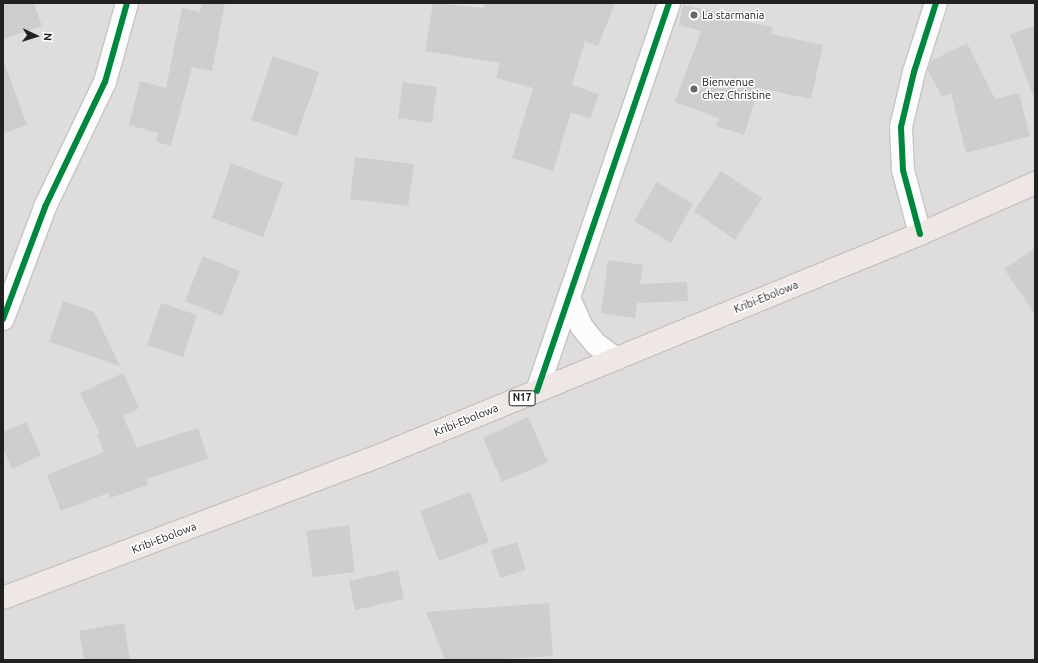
<!DOCTYPE html>
<html>
<head>
<meta charset="utf-8">
<style>
  body { margin:0 }
  #map { position:relative; width:1038px; height:663px; overflow:hidden; background:#efedea; font-family:Ubuntu,sans-serif }
  div>[style] { position:absolute }
  .residential>* { inset:0; background:#dedddb }
  .building>* { inset:0; background:#d0cecc }
  .roads { filter:drop-shadow(1px 0 #c5c4c2) drop-shadow(-1px 0 #c5c4c2) drop-shadow(0 1px #c5c4c2) drop-shadow(0 -1px #c5c4c2) }
  .minor>* { height:22px; margin:-11px; padding:0 11px; transform-origin:11px; border-radius:11px; background:#fdfcfc }
  .tertiary>* { height:22px; margin:-11px; padding:0 11px; transform-origin:11px; border-radius:11px; background:#fdfcfc }
  .trunk>* { height:22px; margin:-11px; padding:0 11px; transform-origin:11px; border-radius:11px; background:#eee7e5 }
  .cycleway>* { height:6px; margin:-3px; padding:0 3px; transform-origin:3px; border-radius:3px; background:#00873e }
  .dots>* { width:11px; height:11px; translate:-50% -50%; box-sizing:border-box; border:2px solid #fff; border-radius:50% }
  span { translate:-50% -50%; white-space:nowrap; text-align:center; line-height:1.15; -webkit-text-stroke:3px #fff; paint-order:stroke }
  .shield-label span { padding:1px 3px; background:#fff; border:1px solid; border-radius:3px; -webkit-text-stroke-width:0 }
  .shield-label { font-size:10px; color:#212121; font-weight:700 }
  .poi-label { font-size:11px; color:#212121 }
  .left { translate:0 -50%; text-align:left }
  .street-label { font-size:11px; color:#212121 }
  .frame { position:absolute; inset:0; border:4px solid #212121; pointer-events:none }
  .north { position:absolute; left:16px; top:16px; width:40px; height:40px; -webkit-text-stroke:3px #fff; paint-order:stroke; rotate:94deg; font-size:11px; font-weight:700; line-height:16px; text-align:center; color:#212121 }
  .north::after { content:''; display:block; margin:auto; width:14px; height:18px; background:#212121; clip-path:polygon(50% 0,100% 100%,50% 72%,0 100%) }
</style>
</head>
<body>
<div id="map">
  <div class="residential">
    <div style="clip-path:polygon(3px 3px,1035px 3px,1035px 660px,3px 660px)"></div>
  </div>
  <div class="building">
    <div style="clip-path:polygon(3px 3px,34px 3px,42px 26px,3px 39px)"></div>
    <div style="clip-path:polygon(202px 3px,225px 3px,212px 71px,192px 67px,171px 146px,156px 142px,158px 133px,129px 125px,140px 81px,166px 88px,182px 8px,200px 12px)"></div>
    <div style="clip-path:polygon(433px 3px,484px 8px,485px 3px,615px 3px,598px 46px,585px 41px,572px 85px,599px 94px,590px 119px,571px 112px,553px 171px,512px 158px,533px 88px,496px 78px,500px 63px,425px 51px)"></div>
    <div style="clip-path:polygon(683px 5px,743px 18px,742px 21px,773px 27px,771px 34px,823px 45px,811px 99px,759px 88px,744px 135px,716px 126px,719px 118px,675px 102px,701px 31px,679px 25px)"></div>
    <div style="clip-path:polygon(1035px 25px,1035px 95px,1033px 95px,1010px 35px)"></div>
    <div style="clip-path:polygon(967px 43px,995px 99px,1019px 93px,1030px 136px,966px 153px,951px 93px,942px 97px,928px 70px,931px 61px)"></div>
    <div style="clip-path:polygon(273px 56px,319px 72px,297px 136px,251px 120px)"></div>
    <div style="clip-path:polygon(5px 65px,27px 125px,3px 134px,3px 66px)"></div>
    <div style="clip-path:polygon(403px 82px,437px 87px,432px 123px,398px 118px)"></div>
    <div style="clip-path:polygon(355px 157px,414px 164px,408px 206px,350px 199px)"></div>
    <div style="clip-path:polygon(231px 163px,283px 183px,263px 237px,212px 218px)"></div>
    <div style="clip-path:polygon(721px 171px,762px 198px,735px 240px,694px 211px)"></div>
    <div style="clip-path:polygon(657px 182px,693px 204px,671px 243px,634px 221px)"></div>
    <div style="clip-path:polygon(1035px 248px,1035px 314px,1004px 269px)"></div>
    <div style="clip-path:polygon(203px 256px,240px 271px,222px 316px,185px 301px)"></div>
    <div style="clip-path:polygon(608px 260px,643px 265px,640px 284px,687px 282px,688px 301px,637px 303px,635px 318px,601px 313px)"></div>
    <div style="clip-path:polygon(63px 301px,94px 312px,120px 366px,49px 342px)"></div>
    <div style="clip-path:polygon(161px 303px,197px 315px,183px 357px,147px 345px)"></div>
    <div style="clip-path:polygon(123px 373px,139px 408px,123px 416px,137px 448px,198px 428px,208px 459px,146px 479px,148px 485px,110px 498px,108px 493px,61px 511px,47px 475px,104px 452px,97px 435px,100px 434px,80px 393px)"></div>
    <div style="clip-path:polygon(528px 417px,548px 462px,502px 482px,483px 438px)"></div>
    <div style="clip-path:polygon(26px 422px,41px 455px,12px 469px,3px 448px,3px 432px)"></div>
    <div style="clip-path:polygon(470px 492px,489px 542px,439px 561px,420px 511px)"></div>
    <div style="clip-path:polygon(349px 525px,355px 572px,313px 577px,306px 531px)"></div>
    <div style="clip-path:polygon(517px 542px,526px 570px,500px 578px,491px 550px)"></div>
    <div style="clip-path:polygon(398px 570px,404px 599px,355px 610px,349px 581px)"></div>
    <div style="clip-path:polygon(549px 603px,553px 656px,488px 660px,445px 660px,426px 612px)"></div>
    <div style="clip-path:polygon(124px 623px,130px 660px,84px 660px,79px 631px)"></div>
  </div>
  <div class="roads">
    <div class="minor">
      <div style="left:920px;top:234px;width:66px;rotate:-104.9deg"></div>
      <div style="left:903px;top:170px;width:43px;rotate:-92.7deg"></div>
      <div style="left:901px;top:127px;width:57px;rotate:-76.7deg"></div>
      <div style="left:914px;top:72px;width:72px;rotate:-72.3deg"></div>
      <div style="left:3px;top:319px;width:120px;rotate:-69.4deg"></div>
      <div style="left:45px;top:207px;width:139px;rotate:-64.4deg"></div>
      <div style="left:105px;top:82px;width:82px;rotate:-74.4deg"></div>
    </div>
    <div class="tertiary">
      <div style="left:569px;top:298px;width:32px;rotate:66deg"></div>
      <div style="left:582px;top:327px;width:22px;rotate:51deg"></div>
      <div style="left:596px;top:344px;width:25px;rotate:37deg"></div>
      <div style="left:537px;top:391px;width:410px;rotate:-71.2deg"></div>
    </div>
    <div class="trunk">
      <div style="left:3px;top:598px;width:391px;rotate:-20.7deg"></div>
      <div style="left:369px;top:460px;width:596px;rotate:-22.3deg"></div>
      <div style="left:920px;top:234px;width:126px;rotate:-23.9deg"></div>
    </div>
  </div>
  <div class="cycleway">
    <div style="left:920px;top:234px;width:66px;rotate:-104.9deg"></div>
    <div style="left:903px;top:170px;width:43px;rotate:-92.7deg"></div>
    <div style="left:901px;top:127px;width:57px;rotate:-76.7deg"></div>
    <div style="left:914px;top:72px;width:72px;rotate:-72.3deg"></div>
    <div style="left:3px;top:319px;width:120px;rotate:-69.4deg"></div>
    <div style="left:45px;top:207px;width:139px;rotate:-64.4deg"></div>
    <div style="left:105px;top:82px;width:82px;rotate:-74.4deg"></div>
    <div style="left:537px;top:391px;width:410px;rotate:-71.2deg"></div>
  </div>
  <div class="dots">
    <div style="left:694px;top:15px;background:#696867"></div>
    <div style="left:694px;top:89px;background:#696867"></div>
  </div>
  <div class="shield-label">
    <span style="left:522px;top:398px">N17</span>
  </div>
  <div class="poi-label">
    <span class="left" style="left:702px;top:15px">La starmania</span>
    <span class="left" style="left:702px;top:89px">Bienvenue<br>chez Christine</span>
  </div>
  <div class="street-label">
    <span style="left:766px;top:297px;rotate:-22deg">Kribi-Ebolowa</span>
    <span style="left:466px;top:420px;rotate:-22deg">Kribi-Ebolowa</span>
    <span style="left:164px;top:538px;rotate:-21deg">Kribi-Ebolowa</span>
  </div>
  <div class="frame"></div>
  <div class="north">N</div>
</div>
</body>
</html>
